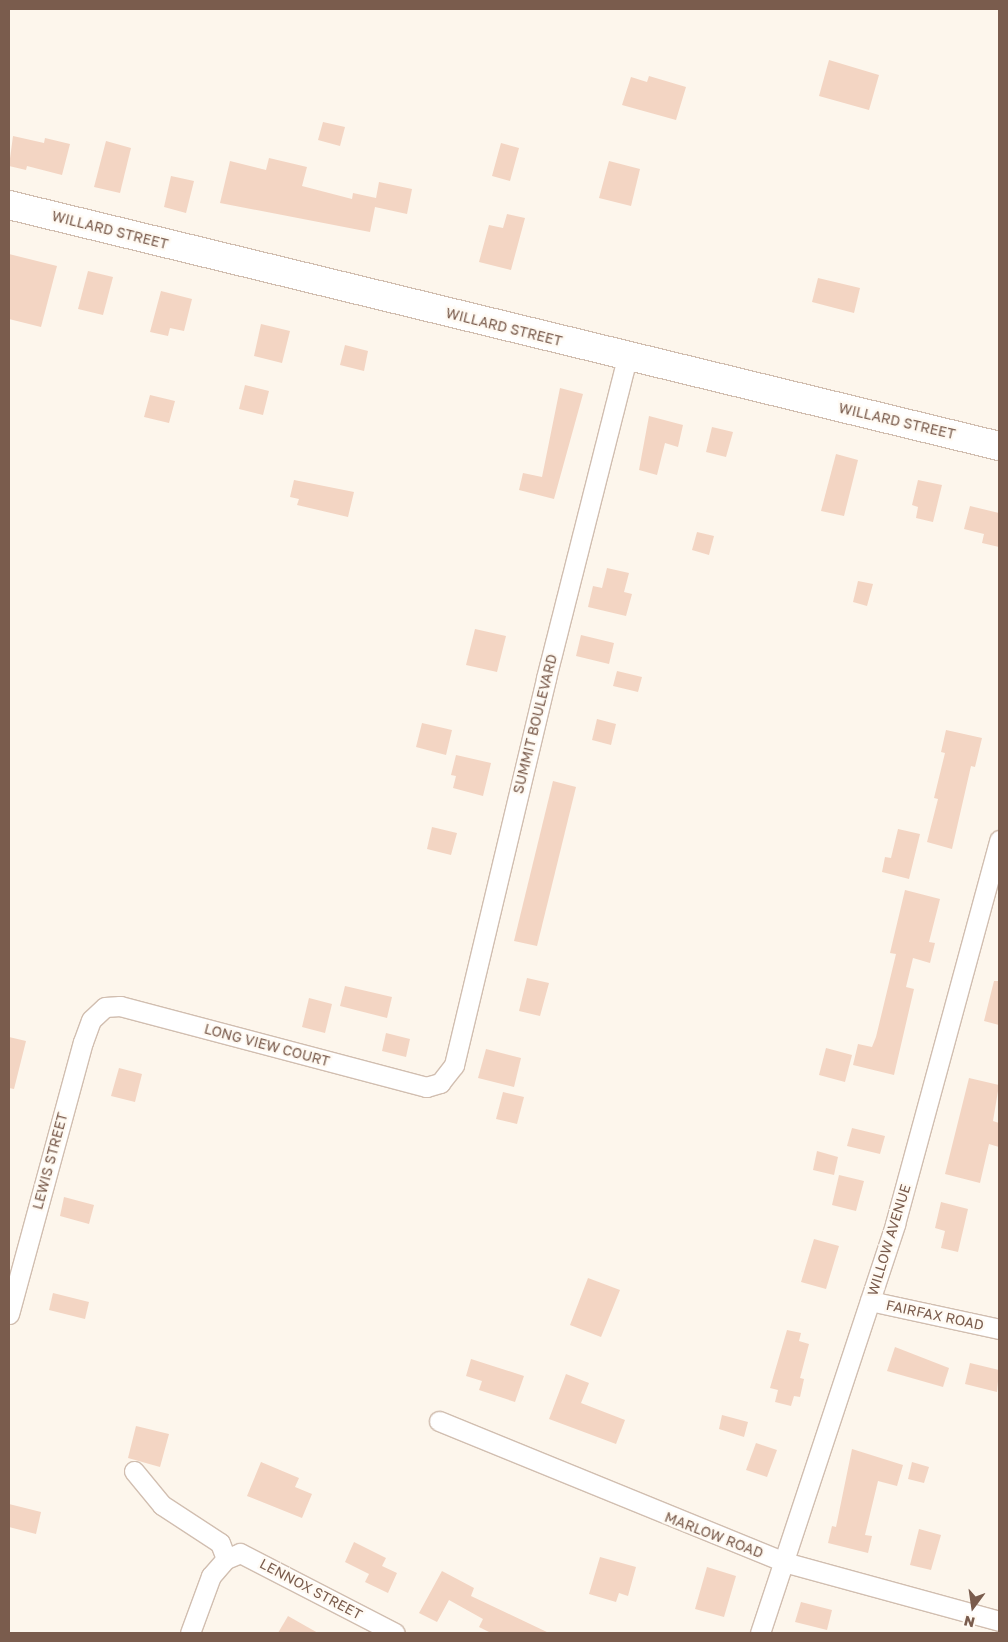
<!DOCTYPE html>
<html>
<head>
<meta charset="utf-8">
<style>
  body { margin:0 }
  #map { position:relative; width:1008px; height:1642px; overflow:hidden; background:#fdf6ec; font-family:"Golos Text",sans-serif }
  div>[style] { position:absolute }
  .building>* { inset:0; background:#f3d5c3 }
  .roads { filter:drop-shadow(1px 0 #d1beb0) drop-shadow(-1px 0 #d1beb0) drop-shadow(0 1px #d1beb0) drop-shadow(0 -1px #d1beb0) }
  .street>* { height:19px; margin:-9.5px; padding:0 9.5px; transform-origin:9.5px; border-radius:9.5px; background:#fff }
  .secondary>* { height:28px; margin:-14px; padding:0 14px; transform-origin:14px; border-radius:14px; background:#fff }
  span { translate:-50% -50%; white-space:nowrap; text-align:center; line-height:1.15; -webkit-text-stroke:4.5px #fffaf3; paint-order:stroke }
  .street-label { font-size:14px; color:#7a5c4d }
  .frame { position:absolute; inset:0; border:10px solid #7a5c4d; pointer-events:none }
  .north { position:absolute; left:948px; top:1582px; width:50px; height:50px; -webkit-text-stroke:4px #fffaf3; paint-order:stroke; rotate:194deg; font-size:14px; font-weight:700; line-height:20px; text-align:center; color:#7a5c4d }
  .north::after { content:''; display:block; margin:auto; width:18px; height:22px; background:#7a5c4d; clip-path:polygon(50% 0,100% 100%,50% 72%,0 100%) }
</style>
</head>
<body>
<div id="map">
  <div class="building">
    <div style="clip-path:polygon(829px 60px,879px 75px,869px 110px,819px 96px)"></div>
    <div style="clip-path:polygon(649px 76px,686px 87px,676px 120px,622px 105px,631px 77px,647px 82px)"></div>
    <div style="clip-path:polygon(323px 122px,345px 127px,340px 146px,318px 140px)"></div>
    <div style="clip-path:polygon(13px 136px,44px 143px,45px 138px,70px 144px,62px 175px,27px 166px,26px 170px,9px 166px)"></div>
    <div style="clip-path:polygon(106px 141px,131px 148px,120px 193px,94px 187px)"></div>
    <div style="clip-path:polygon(501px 143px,519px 148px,510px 181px,492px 176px)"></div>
    <div style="clip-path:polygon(269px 158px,307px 167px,302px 186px,352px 199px,353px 193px,376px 198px,379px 182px,412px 189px,407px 214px,375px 207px,370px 232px,220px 203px,230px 161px,266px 170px)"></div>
    <div style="clip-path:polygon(609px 161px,640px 169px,631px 206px,599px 198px)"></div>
    <div style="clip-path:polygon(171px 176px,194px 181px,186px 213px,164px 207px)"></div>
    <div style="clip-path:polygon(507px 214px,525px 218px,511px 270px,479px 262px,489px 225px,503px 228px)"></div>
    <div style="clip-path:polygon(9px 254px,57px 266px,41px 327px,9px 319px)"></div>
    <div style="clip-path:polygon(88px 271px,113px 277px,103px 315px,78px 309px)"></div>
    <div style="clip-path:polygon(818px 278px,860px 288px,854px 313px,812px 302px)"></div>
    <div style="clip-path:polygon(161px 291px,192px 299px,184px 331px,170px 328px,168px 336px,150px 332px)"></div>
    <div style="clip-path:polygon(261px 324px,290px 331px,282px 363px,254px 356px)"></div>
    <div style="clip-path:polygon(345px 345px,368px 351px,364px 371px,340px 365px)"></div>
    <div style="clip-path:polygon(245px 385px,269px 391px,263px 415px,239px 409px)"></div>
    <div style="clip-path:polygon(560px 388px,583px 394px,554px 499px,519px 490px,523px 473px,542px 477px)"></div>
    <div style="clip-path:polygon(150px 395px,175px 401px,169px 423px,144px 417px)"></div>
    <div style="clip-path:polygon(649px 416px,683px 425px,678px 447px,665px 443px,657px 475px,639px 470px)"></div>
    <div style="clip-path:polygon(712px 427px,733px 432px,726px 457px,706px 452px)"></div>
    <div style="clip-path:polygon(836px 454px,858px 460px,844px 516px,821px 511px)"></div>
    <div style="clip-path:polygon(294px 480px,354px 492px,348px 517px,297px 505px,299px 499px,290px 497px)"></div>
    <div style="clip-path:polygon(918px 480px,942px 485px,933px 522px,916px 518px,918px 507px,912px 505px)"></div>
    <div style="clip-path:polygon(970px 506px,999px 513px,999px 547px,982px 543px,984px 534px,964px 529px)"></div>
    <div style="clip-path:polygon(697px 532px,714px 536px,709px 555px,692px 550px)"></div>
    <div style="clip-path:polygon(607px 568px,629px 573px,624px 592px,632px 594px,626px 616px,588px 607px,593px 586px,602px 588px)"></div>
    <div style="clip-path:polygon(858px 581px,873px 584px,867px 606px,853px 602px)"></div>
    <div style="clip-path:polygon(475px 629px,506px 636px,497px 672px,466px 665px)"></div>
    <div style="clip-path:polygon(581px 635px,614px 643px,609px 664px,576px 656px)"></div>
    <div style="clip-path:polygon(617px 671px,642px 677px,638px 692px,613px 686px)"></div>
    <div style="clip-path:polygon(597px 719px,616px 724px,611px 745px,592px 740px)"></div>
    <div style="clip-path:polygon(422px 723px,452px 730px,446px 755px,416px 747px)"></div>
    <div style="clip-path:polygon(946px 730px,982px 738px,975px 767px,971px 766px,952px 849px,927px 842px,938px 799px,934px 798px,945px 753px,941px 752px)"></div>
    <div style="clip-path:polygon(456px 755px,491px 763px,483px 796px,453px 788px,456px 776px,451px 775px)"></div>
    <div style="clip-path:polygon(553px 781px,576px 787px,537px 946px,514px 941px)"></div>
    <div style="clip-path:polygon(432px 827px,457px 833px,451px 855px,427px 849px)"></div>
    <div style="clip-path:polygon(898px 829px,920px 834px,909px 879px,882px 872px,885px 857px,891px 858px)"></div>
    <div style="clip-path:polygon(905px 890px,940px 899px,929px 942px,935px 943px,930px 963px,913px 958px,906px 987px,914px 989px,894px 1075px,853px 1065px,858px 1044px,872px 1047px,876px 1037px,896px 954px,890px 953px)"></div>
    <div style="clip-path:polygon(527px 978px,549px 983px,540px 1016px,519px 1011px)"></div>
    <div style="clip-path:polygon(994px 981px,999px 981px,999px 1025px,984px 1021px)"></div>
    <div style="clip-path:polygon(345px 986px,392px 997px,387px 1018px,340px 1006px)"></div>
    <div style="clip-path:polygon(309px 998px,332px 1004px,325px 1033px,302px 1027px)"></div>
    <div style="clip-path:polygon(386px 1033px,410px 1039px,406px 1057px,382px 1051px)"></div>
    <div style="clip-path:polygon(9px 1037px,26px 1041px,14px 1089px,9px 1088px)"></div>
    <div style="clip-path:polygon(826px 1048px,852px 1055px,845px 1082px,819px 1075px)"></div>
    <div style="clip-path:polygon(486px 1049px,521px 1058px,514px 1087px,478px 1078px)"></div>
    <div style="clip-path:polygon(119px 1068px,142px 1074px,135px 1102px,111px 1096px)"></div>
    <div style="clip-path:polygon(969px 1078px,999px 1085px,993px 1121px,999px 1123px,999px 1147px,989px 1144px,980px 1183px,945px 1174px)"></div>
    <div style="clip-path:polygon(503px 1092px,524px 1097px,517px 1124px,496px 1119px)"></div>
    <div style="clip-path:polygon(852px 1128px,885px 1136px,880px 1154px,847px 1146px)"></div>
    <div style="clip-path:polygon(817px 1151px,838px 1157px,834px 1175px,813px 1170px)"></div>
    <div style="clip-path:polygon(839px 1175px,864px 1181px,856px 1211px,832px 1205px)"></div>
    <div style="clip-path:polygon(64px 1197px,94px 1205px,89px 1224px,60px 1216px)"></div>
    <div style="clip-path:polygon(941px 1202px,968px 1209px,958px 1252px,941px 1248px,945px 1231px,935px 1228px)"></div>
    <div style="clip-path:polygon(814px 1239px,839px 1246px,826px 1289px,801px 1282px)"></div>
    <div style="clip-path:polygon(588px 1278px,620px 1290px,601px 1337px,570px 1325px)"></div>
    <div style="clip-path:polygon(53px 1293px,89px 1302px,85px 1319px,49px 1310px)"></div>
    <div style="clip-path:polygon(787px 1330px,801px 1333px,799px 1341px,809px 1344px,800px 1378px,804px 1379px,800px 1397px,794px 1396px,791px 1406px,775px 1402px,778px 1390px,770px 1388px)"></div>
    <div style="clip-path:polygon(895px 1347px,949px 1368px,943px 1387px,887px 1371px)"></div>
    <div style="clip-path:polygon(471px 1359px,524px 1376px,515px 1402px,479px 1390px,482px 1381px,466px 1376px)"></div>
    <div style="clip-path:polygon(970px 1363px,999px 1370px,997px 1392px,965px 1384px)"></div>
    <div style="clip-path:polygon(566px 1374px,589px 1383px,581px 1403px,625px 1420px,616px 1444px,549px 1419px)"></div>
    <div style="clip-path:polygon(722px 1415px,748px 1422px,744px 1437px,719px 1429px)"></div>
    <div style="clip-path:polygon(136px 1426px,169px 1434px,160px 1467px,128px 1458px)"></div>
    <div style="clip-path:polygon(756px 1443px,777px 1450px,767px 1477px,746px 1470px)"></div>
    <div style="clip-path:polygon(852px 1449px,903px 1465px,897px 1486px,878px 1481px,865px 1535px,872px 1536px,868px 1553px,828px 1543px,832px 1526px,836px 1527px)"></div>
    <div style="clip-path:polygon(261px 1462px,299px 1478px,295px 1487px,312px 1494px,302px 1518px,247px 1496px)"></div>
    <div style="clip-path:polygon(912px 1462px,929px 1467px,924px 1483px,908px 1479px)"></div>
    <div style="clip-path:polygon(9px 1504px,41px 1512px,36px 1534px,9px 1527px)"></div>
    <div style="clip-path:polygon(919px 1529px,941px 1535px,931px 1570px,910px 1565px)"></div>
    <div style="clip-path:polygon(354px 1542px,386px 1558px,382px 1566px,397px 1573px,388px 1593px,365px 1582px,369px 1574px,345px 1562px)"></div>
    <div style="clip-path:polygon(600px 1557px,636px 1567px,628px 1596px,619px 1593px,616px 1602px,589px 1594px)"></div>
    <div style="clip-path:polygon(707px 1567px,736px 1576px,724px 1617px,695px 1609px)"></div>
    <div style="clip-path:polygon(442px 1571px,474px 1588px,471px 1596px,549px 1633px,491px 1633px,479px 1627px,483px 1619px,449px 1600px,437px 1622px,419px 1613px)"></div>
    <div style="clip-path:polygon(801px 1602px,832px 1610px,827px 1630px,795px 1622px)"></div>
    <div style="clip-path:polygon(288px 1616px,318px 1633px,278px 1633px)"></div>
  </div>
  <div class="roads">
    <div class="street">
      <div style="left:870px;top:1301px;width:132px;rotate:12.2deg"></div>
      <div style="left:9px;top:1314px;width:282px;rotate:-74.8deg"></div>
      <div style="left:83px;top:1042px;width:23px;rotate:-70deg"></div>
      <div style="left:91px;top:1020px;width:19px;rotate:-43deg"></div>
      <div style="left:105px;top:1007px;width:15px;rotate:-4deg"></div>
      <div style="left:120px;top:1006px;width:317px;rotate:14.8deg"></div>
      <div style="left:426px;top:1087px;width:15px;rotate:-16deg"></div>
      <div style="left:440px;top:1083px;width:23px;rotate:-52deg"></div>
      <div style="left:454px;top:1065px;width:398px;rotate:-76.6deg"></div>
      <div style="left:546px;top:678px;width:331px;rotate:-75.8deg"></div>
      <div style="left:439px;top:1421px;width:373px;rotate:22.2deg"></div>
      <div style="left:784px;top:1562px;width:223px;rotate:15.3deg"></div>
      <div style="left:134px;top:1471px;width:44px;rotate:50.5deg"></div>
      <div style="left:162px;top:1505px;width:69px;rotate:33.2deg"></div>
      <div style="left:220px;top:1543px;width:17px;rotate:69deg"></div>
      <div style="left:190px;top:1633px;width:61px;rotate:-69.8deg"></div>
      <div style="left:211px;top:1576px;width:23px;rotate:-49deg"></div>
      <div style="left:226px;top:1559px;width:15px;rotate:-23deg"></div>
      <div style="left:240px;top:1553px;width:174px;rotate:27.3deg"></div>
      <div style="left:760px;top:1633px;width:431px;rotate:-71.7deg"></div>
      <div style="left:895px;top:1224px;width:398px;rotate:-74.8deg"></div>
    </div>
    <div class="secondary">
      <div style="left:9px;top:205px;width:1019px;rotate:13.68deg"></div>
    </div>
  </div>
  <div class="street-label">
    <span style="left:110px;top:230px;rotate:14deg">WILLARD STREET</span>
    <span style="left:504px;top:327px;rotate:14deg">WILLARD STREET</span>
    <span style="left:897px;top:421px;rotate:13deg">WILLARD STREET</span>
    <span style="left:535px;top:724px;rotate:-76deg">SUMMIT BOULEVARD</span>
    <span style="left:267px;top:1045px;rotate:15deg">LONG VIEW COURT</span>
    <span style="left:50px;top:1161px;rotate:-75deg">LEWIS STREET</span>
    <span style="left:889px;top:1240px;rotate:-73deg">WILLOW AVENUE</span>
    <span style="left:935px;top:1315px;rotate:12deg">FAIRFAX ROAD</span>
    <span style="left:714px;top:1535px;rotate:21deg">MARLOW ROAD</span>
    <span style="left:311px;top:1589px;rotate:28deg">LENNOX STREET</span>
  </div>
  <div class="frame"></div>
  <div class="north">N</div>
</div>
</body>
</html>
